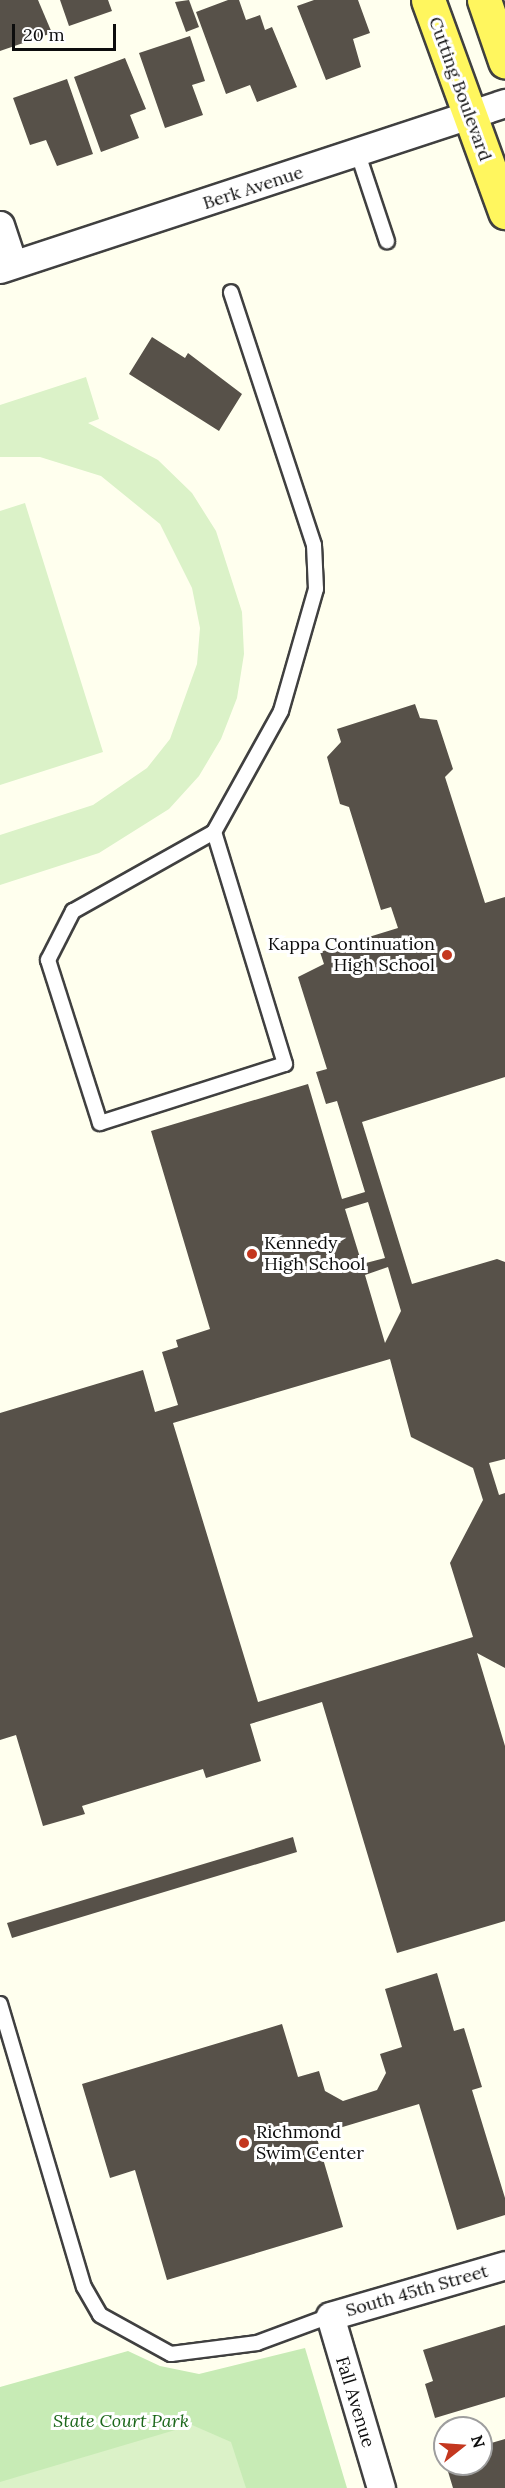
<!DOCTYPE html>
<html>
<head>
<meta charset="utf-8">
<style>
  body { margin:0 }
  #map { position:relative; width:505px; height:2488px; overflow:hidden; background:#ffe; font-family:Lora,serif }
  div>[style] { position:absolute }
  .green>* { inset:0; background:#c7ebb5 }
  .pitch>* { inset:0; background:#dbf2c8 }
  .building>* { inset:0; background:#575149 }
  .roads { filter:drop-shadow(2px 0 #404040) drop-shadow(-2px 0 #404040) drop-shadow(0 2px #404040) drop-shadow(0 -2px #404040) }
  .lane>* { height:14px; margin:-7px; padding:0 7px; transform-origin:7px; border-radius:7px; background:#fff }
  .street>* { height:27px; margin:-13.5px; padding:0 13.5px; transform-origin:13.5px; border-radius:13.5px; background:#fff }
  .primary>* { height:33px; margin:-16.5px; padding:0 16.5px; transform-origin:16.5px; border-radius:16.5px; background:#fff65e }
  .dots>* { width:16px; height:16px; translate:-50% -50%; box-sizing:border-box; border:3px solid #fff; border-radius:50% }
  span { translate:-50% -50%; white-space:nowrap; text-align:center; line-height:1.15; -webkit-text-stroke:6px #fff; paint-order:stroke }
  .street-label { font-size:18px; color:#0d0d0d }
  .poi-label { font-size:18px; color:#0d0d0d }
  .right { translate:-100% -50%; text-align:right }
  .left { translate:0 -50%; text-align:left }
  .park-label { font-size:18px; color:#1c681b; font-style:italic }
  .north { position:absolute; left:433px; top:2416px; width:60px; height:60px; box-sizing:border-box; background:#fff; border:2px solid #9e9e9e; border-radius:50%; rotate:73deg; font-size:16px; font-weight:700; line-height:24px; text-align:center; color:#0d0d0d }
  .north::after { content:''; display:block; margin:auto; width:21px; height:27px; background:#c4371f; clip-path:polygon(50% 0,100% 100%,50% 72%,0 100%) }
  .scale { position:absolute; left:12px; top:24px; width:104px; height:27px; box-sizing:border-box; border:3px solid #0d0d0d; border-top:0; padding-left:8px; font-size:18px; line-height:21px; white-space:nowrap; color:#0d0d0d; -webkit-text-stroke:4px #fff; paint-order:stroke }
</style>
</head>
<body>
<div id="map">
  <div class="green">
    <div style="clip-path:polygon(305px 2348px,347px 2488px,0 2488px,0 2387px,128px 2351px,160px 2366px,199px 2374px)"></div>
  </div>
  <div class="pitch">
    <div style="clip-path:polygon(86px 377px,99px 419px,88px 423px,158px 460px,192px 493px,216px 531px,242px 612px,244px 654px,237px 698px,221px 739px,199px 776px,169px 809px,99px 853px,0 885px,0 835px,93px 805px,147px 768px,170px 739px,197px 664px,200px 628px,192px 588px,160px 524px,101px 476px,40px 457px,0 457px,0 405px)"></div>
    <div style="clip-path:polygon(25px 503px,103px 752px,0 785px,0 511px)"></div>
    <div style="clip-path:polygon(192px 2425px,231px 2442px,246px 2488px,0 2488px,0 2482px)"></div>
  </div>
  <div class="building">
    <div style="clip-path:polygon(0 0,38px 0,52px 33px,0 51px)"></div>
    <div style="clip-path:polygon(60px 0,108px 0,112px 11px,69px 26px)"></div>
    <div style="clip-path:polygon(189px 0,199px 27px,186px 32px,175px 2px)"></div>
    <div style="clip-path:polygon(228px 0,239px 0,246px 20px,260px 15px,265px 30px,272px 27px,297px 87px,257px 102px,250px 85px,226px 94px,196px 12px)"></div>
    <div style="clip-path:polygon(314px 0,358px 0,370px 33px,353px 39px,361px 67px,326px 80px,297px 6px)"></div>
    <div style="clip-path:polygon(190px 36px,205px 81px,192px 85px,203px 115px,165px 128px,139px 53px)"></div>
    <div style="clip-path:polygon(125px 58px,146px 109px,130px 115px,139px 138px,101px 152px,74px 77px)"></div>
    <div style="clip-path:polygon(67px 79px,93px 154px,57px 166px,46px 140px,30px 145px,13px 98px)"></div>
    <div style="clip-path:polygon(152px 337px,185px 358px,188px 353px,242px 394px,219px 431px,129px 374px)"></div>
    <div style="clip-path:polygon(evenodd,415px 704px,420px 718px,437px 720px,453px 769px,445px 777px,485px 903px,505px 897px,505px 1077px,362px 1122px,412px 1284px,497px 1259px,505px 1262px,505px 1459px,489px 1463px,499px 1495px,505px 1493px,505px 1668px,477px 1653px,505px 1746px,505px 1921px,397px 1953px,322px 1702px,250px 1724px,261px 1761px,206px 1778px,203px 1769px,82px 1806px,85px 1814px,43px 1826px,16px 1735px,0 1740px,0 1413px,143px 1370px,155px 1412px,178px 1405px,162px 1352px,178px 1347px,176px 1340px,210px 1329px,151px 1131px,308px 1084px,342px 1199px,365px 1192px,337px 1101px,326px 1104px,316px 1072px,327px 1069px,298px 977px,324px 964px,320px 952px,398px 928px,391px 907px,381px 910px,349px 807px,340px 804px,327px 757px,341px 742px,337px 729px,415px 704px,368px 1202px,385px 1258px,362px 1264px,345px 1209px,368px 1202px,415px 704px,388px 1267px,401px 1311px,385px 1343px,365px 1275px,388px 1267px,415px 704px,390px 1359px,411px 1437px,473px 1468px,483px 1500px,450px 1563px,473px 1637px,258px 1702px,173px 1423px,390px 1359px)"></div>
    <div style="clip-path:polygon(293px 1837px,297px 1852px,12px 1938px,7px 1923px)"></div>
    <div style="clip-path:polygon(437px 1973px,454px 2031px,464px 2028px,482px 2087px,472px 2090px,505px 2198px,505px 2215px,457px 2230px,419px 2104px,316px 2135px,343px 2227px,167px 2280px,135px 2170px,110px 2178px,82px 2084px,282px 2024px,298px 2077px,319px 2071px,325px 2091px,343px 2101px,377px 2090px,386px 2073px,380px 2054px,402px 2047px,385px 1989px)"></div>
    <div style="clip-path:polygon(505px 2325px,505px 2397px,435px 2418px,425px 2384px,433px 2381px,423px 2350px)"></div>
    <div style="clip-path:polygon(505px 2439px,505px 2488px,453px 2488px,446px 2465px,481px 2464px,481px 2446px)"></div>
  </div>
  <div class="roads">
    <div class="lane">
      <div style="left:358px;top:154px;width:92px;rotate:71.6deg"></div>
      <div style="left:214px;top:832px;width:162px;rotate:150.7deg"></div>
      <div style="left:73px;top:911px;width:55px;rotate:117deg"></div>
      <div style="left:48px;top:960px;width:171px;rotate:72.3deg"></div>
      <div style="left:100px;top:1123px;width:194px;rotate:-17.7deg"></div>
      <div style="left:285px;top:1064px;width:243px;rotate:-107deg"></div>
      <div style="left:214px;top:832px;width:138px;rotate:-61deg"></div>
      <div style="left:281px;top:711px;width:127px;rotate:-74deg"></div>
      <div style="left:316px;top:589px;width:44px;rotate:-92.6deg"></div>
      <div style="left:314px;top:545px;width:266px;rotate:-108.2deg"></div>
      <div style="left:0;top:2004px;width:295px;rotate:73.5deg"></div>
      <div style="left:84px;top:2287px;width:32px;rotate:60deg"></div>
      <div style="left:100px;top:2315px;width:81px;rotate:28.8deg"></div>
      <div style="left:171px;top:2354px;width:87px;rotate:-7.3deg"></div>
      <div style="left:257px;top:2343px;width:78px;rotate:-20.3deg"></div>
    </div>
    <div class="street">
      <div style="left:0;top:225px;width:41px;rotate:71.6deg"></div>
      <div style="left:0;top:269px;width:532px;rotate:-18.2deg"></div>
      <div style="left:381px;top:2488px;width:179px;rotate:-106.5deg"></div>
      <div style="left:330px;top:2316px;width:182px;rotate:-16.2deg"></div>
    </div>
    <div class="primary">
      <div style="left:428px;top:0;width:226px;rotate:70deg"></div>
      <div style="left:484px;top:0;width:65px;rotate:71deg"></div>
    </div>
  </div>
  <div class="dots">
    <div style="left:447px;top:955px;background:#c4371f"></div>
    <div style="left:252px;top:1254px;background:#c4371f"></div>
    <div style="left:244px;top:2143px;background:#c4371f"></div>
  </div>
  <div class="street-label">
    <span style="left:460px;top:89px;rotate:70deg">Cutting Boulevard</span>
    <span style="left:253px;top:188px;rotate:-18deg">Berk Avenue</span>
    <span style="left:417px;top:2291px;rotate:-16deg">South 45th Street</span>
    <span style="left:355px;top:2402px;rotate:73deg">Fall Avenue</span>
  </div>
  <div class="poi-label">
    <span class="right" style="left:435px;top:955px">Kappa Continuation<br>High School</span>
    <span class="left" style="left:264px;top:1254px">Kennedy<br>High School</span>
    <span class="left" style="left:256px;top:2143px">Richmond<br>Swim Center</span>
  </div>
  <div class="park-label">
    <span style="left:121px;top:2421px">State Court Park</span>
  </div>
  <div class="north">N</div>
  <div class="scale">20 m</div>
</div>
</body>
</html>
